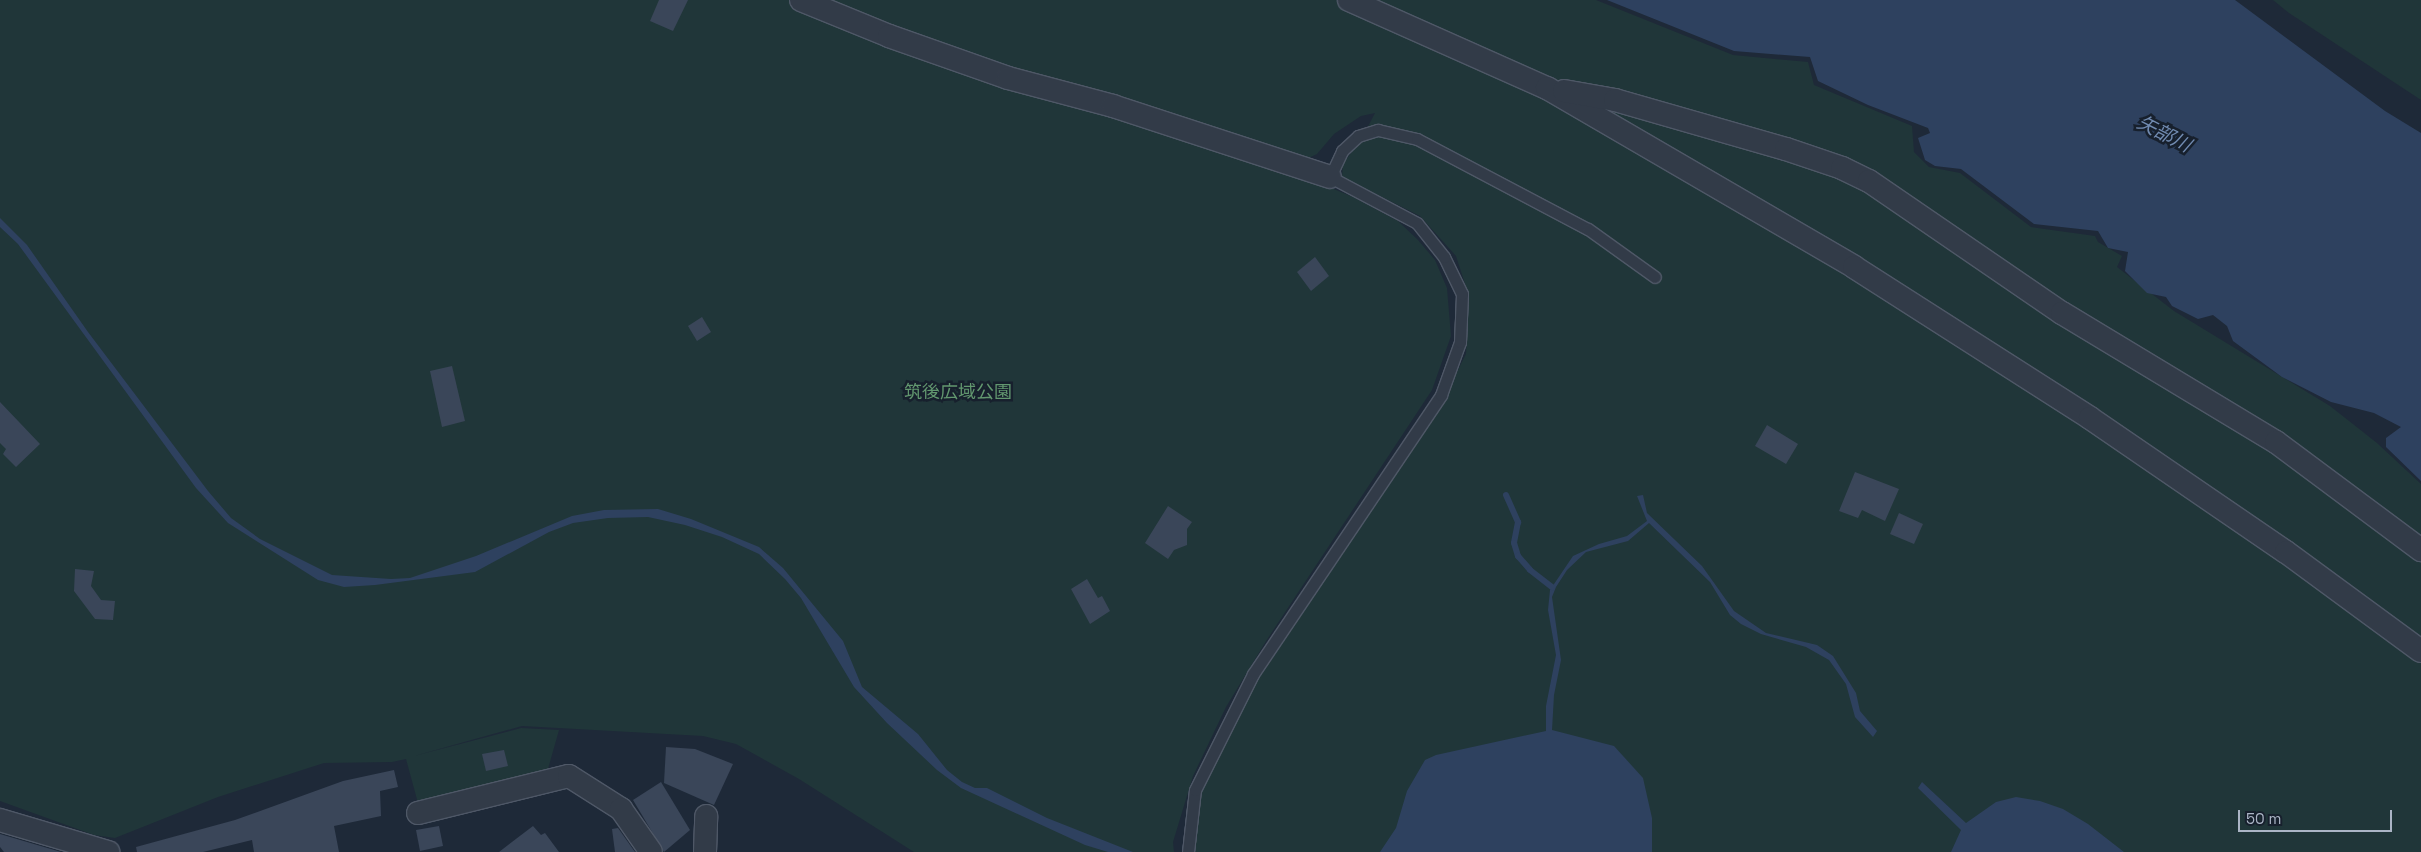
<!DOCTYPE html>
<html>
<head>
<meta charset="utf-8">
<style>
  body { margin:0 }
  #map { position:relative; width:2421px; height:852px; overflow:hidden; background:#1e2938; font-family:"Space Grotesk","Noto Sans JP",sans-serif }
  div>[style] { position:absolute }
  .green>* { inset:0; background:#203639 }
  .water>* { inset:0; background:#2e415f }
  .stream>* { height:6px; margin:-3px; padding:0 3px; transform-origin:3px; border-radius:3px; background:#2e415f }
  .building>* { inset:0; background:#3a4659 }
  .roads { filter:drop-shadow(1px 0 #4f5867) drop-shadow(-1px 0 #4f5867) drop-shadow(0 1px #4f5867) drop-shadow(0 -1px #4f5867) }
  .service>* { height:11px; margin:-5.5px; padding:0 5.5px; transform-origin:5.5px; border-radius:5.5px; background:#323b48 }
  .minor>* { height:22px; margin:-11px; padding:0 11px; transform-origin:11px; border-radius:11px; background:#323b48 }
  span { translate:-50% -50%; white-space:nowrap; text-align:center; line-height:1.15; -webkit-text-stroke:5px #17202d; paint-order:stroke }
  .park-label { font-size:18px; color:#62976f }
  .water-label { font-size:19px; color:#718bb1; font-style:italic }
  .scale { position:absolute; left:2238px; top:810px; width:154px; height:22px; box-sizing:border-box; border:2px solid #abb5c6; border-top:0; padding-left:6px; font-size:15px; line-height:18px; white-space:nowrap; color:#abb5c6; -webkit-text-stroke:4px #17202d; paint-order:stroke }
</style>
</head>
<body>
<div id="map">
  <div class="green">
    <div style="clip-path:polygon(0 0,1596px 0,1733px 55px,1808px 62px,1814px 85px,1912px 126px,1914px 152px,1929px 167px,1960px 173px,2031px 227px,2095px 236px,2098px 242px,2122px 256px,2117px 267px,2174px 311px,2330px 406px,2377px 443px,2421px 484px,2421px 852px,1194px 852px,1199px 795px,1217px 751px,1257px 681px,1436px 413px,1466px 354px,1469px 296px,1456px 256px,1420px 216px,1342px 177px,1343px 163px,1360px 142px,1375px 113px,1361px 116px,1334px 134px,1317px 154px,1304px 160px,1300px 175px,1353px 197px,1398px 221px,1418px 240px,1435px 260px,1447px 288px,1451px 336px,1432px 390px,1266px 641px,1226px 707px,1193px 776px,1173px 842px,1174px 852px,914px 852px,799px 779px,736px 744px,703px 736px,522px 726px,414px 756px,521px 728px,559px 730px,548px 769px,418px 803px,406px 759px,392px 762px,324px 763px,218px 797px,115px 838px,94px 835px,0 801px)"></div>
    <div style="clip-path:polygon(2273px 0,2421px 0,2421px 100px,2289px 13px)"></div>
  </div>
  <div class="water">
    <div style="clip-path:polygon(1607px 0,2235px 0,2385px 111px,2421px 133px,2421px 481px,2386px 447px,2386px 438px,2401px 427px,2374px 413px,2331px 402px,2282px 377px,2233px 341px,2227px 326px,2213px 315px,2198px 319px,2172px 306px,2166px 297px,2147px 293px,2125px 271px,2128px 252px,2108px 248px,2098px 231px,2034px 224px,1961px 169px,1935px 166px,1925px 160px,1918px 138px,1930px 133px,1928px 128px,1868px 105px,1818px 81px,1810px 57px,1734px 51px)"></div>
    <div style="clip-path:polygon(0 218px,27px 245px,88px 332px,208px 491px,231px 518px,260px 539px,332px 575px,391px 579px,410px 578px,476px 556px,572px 516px,604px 510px,658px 509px,691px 519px,759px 547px,783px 568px,843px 641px,862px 687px,918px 734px,947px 770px,962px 782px,975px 788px,987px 788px,1047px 818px,1133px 852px,1108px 852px,1085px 845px,961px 788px,937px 770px,887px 723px,854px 687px,801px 598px,785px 579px,759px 554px,722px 537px,685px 525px,648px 517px,608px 518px,573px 523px,549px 532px,475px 572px,375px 585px,344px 587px,318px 580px,228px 523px,196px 488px,18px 244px,0 227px)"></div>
    <div style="clip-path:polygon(1643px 495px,1647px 513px,1702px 566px,1734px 611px,1766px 633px,1817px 645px,1833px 656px,1856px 693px,1860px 711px,1877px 731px,1873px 737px,1855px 717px,1846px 684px,1829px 660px,1806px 647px,1761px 634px,1741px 624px,1730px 615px,1710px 582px,1649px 523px,1628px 541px,1586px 552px,1567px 570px,1556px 587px,1552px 597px,1561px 660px,1554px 695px,1552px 730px,1614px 746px,1643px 778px,1652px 818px,1652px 852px,1380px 852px,1396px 828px,1407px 791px,1425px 760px,1436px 755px,1546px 731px,1546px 706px,1556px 655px,1548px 610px,1550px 590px,1573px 556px,1599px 544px,1627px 536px,1647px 521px,1637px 496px)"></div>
    <div style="clip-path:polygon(1922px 782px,1966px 823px,1996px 802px,2016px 797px,2040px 801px,2063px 809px,2088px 824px,2124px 852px,1951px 852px,1961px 830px,1918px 788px)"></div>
  </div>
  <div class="stream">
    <div style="left:1506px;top:495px;width:30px;rotate:66deg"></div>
    <div style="left:1518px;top:522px;width:21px;rotate:101deg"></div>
    <div style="left:1514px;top:543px;width:14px;rotate:73deg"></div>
    <div style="left:1518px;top:556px;width:18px;rotate:49deg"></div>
    <div style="left:1530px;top:570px;width:28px;rotate:38deg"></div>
  </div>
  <div class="building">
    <div style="clip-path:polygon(659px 0,688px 0,673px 31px,650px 21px)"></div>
    <div style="clip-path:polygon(1315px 257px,1329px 276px,1311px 291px,1297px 272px)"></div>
    <div style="clip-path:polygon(702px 317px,711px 332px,697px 341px,688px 326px)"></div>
    <div style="clip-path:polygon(452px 366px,465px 421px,442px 427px,430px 371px)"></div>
    <div style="clip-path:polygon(0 402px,40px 444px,16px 467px,3px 454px,6px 449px,0 443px)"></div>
    <div style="clip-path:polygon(1767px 425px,1798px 444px,1786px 464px,1755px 446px)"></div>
    <div style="clip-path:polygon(1855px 472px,1899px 489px,1885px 521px,1862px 510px,1858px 518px,1839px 511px)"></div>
    <div style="clip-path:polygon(1168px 506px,1192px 522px,1187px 529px,1187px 545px,1174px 550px,1168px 559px,1145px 543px)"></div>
    <div style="clip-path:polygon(1899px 513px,1923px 524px,1914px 544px,1890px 534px)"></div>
    <div style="clip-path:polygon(75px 569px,94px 571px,91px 586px,101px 600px,115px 601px,113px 620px,95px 619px,74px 591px)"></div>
    <div style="clip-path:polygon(1087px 579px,1098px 598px,1102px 596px,1110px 611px,1090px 624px,1071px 589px)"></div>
    <div style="clip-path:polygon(666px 747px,695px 749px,733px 764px,714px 805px,664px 783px)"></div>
    <div style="clip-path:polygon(504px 750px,508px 766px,486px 771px,482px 754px)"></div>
    <div style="clip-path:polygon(394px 770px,398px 787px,380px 791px,381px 816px,334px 826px,339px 852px,254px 852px,252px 840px,203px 852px,137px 852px,136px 847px,235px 820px,343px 781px)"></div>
    <div style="clip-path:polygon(661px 782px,690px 830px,664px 852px,633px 800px)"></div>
    <div style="clip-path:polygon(439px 826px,443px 846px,420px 851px,416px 830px)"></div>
    <div style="clip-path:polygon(533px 826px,541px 835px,545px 833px,559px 852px,499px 852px)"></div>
    <div style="clip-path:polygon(618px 828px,635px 852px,615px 852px,612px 829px)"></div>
    <div style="clip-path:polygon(0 834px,61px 852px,4px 852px,0 847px)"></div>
  </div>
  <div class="roads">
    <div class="service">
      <div style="left:1188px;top:852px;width:62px;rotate:-83.6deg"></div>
      <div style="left:1195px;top:790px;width:130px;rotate:-63.4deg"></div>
      <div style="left:1253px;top:674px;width:336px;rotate:-56deg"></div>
      <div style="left:1441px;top:395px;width:56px;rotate:-70.3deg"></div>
      <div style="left:1460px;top:342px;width:48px;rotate:-87.6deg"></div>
      <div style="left:1462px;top:294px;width:41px;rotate:-115.9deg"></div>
      <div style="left:1444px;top:257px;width:43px;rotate:-128.5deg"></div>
      <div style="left:1417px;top:223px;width:98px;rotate:-152.1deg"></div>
      <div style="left:1330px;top:177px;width:29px;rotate:-65deg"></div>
      <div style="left:1342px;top:151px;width:22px;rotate:-43deg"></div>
      <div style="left:1358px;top:136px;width:21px;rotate:-17deg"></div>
      <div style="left:1378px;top:130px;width:40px;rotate:13deg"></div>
      <div style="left:1417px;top:139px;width:193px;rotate:27.8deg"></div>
      <div style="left:1588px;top:229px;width:82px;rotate:35.6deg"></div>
    </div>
    <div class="minor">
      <div style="left:801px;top:0;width:95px;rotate:22.2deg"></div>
      <div style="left:889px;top:36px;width:126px;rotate:19.4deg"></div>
      <div style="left:1008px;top:78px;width:109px;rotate:14.9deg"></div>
      <div style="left:1113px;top:106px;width:228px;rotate:18.1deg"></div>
      <div style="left:1349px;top:0;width:217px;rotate:24deg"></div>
      <div style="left:1547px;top:88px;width:355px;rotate:30.2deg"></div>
      <div style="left:1854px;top:267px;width:280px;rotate:32.6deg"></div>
      <div style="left:2090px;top:418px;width:237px;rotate:34.4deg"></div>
      <div style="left:2286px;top:552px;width:167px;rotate:36.3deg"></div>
      <div style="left:1564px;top:91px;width:52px;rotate:10deg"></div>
      <div style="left:1615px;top:100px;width:178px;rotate:16deg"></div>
      <div style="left:1786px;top:149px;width:59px;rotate:18.7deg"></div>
      <div style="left:1842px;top:168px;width:30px;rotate:26deg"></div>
      <div style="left:1869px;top:181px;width:234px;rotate:34.4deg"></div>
      <div style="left:2062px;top:313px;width:250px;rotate:31.1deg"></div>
      <div style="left:2276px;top:442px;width:181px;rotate:36.7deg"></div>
      <div style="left:418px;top:813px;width:155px;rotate:-13.8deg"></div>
      <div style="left:569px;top:776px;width:62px;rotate:32.4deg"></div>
      <div style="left:621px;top:809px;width:52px;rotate:55.1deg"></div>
      <div style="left:0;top:820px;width:113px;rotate:16.5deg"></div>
      <div style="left:705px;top:852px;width:36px;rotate:-88deg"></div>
    </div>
  </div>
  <div class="park-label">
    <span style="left:958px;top:392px">筑後広域公園</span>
  </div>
  <div class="water-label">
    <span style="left:2164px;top:134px;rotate:27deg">矢部川</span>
  </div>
  <div class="scale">50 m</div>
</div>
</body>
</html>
